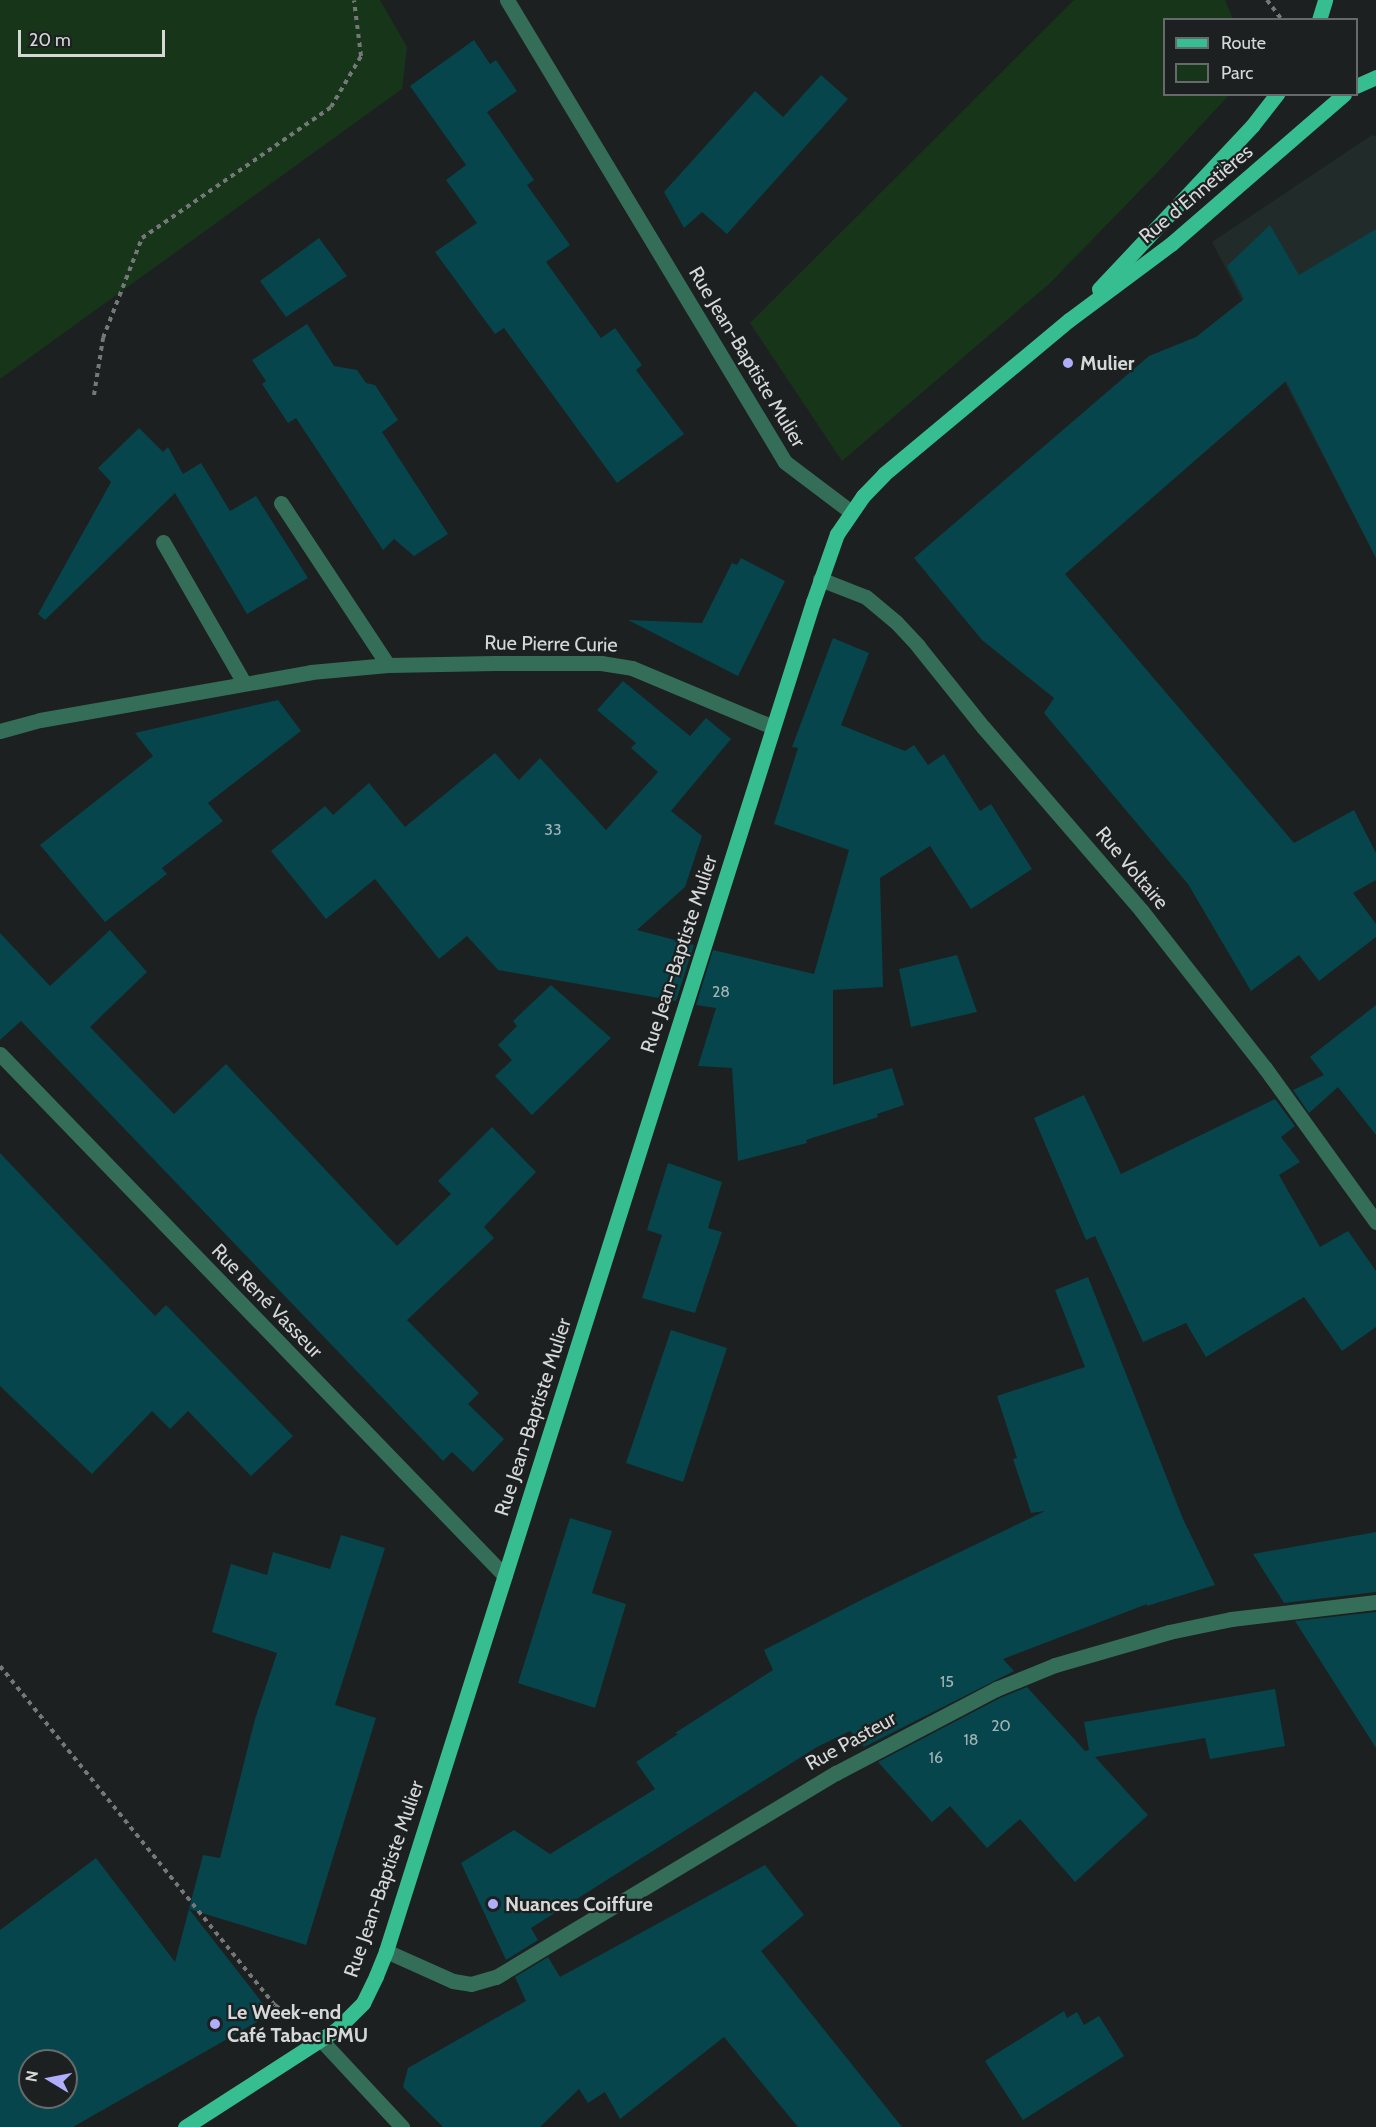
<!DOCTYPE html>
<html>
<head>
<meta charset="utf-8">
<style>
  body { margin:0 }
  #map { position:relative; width:1376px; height:2127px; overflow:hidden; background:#1d2020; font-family:Cabin,sans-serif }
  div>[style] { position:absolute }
  .built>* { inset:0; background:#212b2a }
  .green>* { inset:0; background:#173519 }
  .building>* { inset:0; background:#05454b }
  .path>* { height:4px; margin-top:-2px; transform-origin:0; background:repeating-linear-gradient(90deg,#757878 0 4.5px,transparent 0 9px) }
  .minor>* { height:15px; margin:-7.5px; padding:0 7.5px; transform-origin:7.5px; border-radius:7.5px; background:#356e58 }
  .major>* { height:15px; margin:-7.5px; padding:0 7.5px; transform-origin:7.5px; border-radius:7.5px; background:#36be90 }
  .dots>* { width:16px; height:16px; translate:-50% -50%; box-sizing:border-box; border:3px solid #1d2020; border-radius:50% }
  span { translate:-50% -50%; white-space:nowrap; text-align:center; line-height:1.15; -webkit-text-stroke:4.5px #1d2020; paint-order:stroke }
  .number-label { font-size:16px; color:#a2b3b5 }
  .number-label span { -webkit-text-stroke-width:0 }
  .street-label { font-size:20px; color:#d6d8d8 }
  .poi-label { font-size:20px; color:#d6d8d8; font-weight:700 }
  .left { translate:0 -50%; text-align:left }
  .legend { position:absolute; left:1163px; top:18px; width:195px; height:78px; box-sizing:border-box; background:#1d2020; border:2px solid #676a6a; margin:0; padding:8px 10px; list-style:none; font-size:18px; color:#d6d8d8 }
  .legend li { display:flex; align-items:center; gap:12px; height:30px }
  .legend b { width:30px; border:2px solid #676a6a }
  .north { position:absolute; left:18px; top:2049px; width:60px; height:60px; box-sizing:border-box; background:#1d2020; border:2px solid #676a6a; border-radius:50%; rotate:280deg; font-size:16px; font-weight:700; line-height:24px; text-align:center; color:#d6d8d8 }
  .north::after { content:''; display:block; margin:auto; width:21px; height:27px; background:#b0aefa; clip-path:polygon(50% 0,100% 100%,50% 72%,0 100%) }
  .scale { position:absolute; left:18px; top:30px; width:147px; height:27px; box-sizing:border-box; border:3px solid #d6d8d8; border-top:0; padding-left:8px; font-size:18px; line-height:21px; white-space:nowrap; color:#d6d8d8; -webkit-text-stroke:4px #1d2020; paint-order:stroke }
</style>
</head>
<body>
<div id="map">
  <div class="built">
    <div style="clip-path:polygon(1372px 135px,1376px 136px,1376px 558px,1212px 242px)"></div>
  </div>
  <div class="green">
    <div style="clip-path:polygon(0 0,380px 0,407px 47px,402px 89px,0 379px)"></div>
    <div style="clip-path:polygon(1074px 0,1225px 0,1233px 19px,1164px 20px,1164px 94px,1229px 95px,1156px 174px,1049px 284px,842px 461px,750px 323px)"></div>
  </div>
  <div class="building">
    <div style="clip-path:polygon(474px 40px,490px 64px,496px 60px,517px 91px,487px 112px,534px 180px,527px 185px,570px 245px,546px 262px,601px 338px,615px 328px,642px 365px,636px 370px,684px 434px,617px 483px,504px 328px,495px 334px,435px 252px,477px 223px,446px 180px,466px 165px,410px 86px)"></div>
    <div style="clip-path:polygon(821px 75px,848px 99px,727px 234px,702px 212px,684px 228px,664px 192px,755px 91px,783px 117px)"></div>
    <div style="clip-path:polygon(1270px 225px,1299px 275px,1376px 229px,1376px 558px,1286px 381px,1065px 574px,1294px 843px,1354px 810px,1376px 853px,1376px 880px,1353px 893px,1376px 924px,1376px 937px,1319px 981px,1299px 955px,1251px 991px,1188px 884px,1044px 713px,1054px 698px,982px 640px,914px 558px,1149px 356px,1196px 337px,1244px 299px,1227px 266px)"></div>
    <div style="clip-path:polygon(319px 238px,347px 276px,286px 317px,260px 281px)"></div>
    <div style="clip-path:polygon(307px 324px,334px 366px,357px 370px,366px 383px,375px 385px,398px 420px,382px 432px,448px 534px,414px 556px,394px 539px,383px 550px,296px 418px,288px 423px,262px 384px,266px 381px,252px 360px)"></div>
    <div style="clip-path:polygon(139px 428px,163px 452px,168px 447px,183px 474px,201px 463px,230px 511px,256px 496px,308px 578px,247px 614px,175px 493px,45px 620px,38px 614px,111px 482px,98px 468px)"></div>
    <div style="clip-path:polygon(741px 558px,785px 581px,738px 676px,628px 620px,702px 623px,732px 563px,737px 565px)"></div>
    <div style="clip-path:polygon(833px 638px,869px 653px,841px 725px,905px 751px,914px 745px,928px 765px,944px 754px,980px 811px,991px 804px,1032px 869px,971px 909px,930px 846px,880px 878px,883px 987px,833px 990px,833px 1085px,892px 1068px,904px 1105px,877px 1114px,878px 1117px,806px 1140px,807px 1143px,738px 1161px,732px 1068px,698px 1066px,716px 1008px,696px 1005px,713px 950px,814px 974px,849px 850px,774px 824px,798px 748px,792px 747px)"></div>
    <div style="clip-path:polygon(623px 681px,690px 736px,706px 718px,731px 739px,671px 811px,702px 836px,685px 887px,637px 930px,694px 945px,676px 1001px,498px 970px,467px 936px,439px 959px,375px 879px,326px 919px,271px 851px,325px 806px,333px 815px,369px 783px,405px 827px,495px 753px,519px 780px,540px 758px,606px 830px,658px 772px,631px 748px,636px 743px,597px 710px)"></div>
    <div style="clip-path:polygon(278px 700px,301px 731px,208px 803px,223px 821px,162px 868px,167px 874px,105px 922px,40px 845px,153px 756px,135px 733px)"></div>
    <div style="clip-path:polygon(110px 930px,147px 972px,90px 1027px,174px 1114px,226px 1064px,397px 1246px,451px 1194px,438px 1181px,492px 1127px,536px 1172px,484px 1227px,494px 1238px,407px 1320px,479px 1393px,468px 1404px,504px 1439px,473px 1472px,452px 1452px,443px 1461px,21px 1021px,0 1040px,0 933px,50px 986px)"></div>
    <div style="clip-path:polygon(957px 955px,977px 1012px,911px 1027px,899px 969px)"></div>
    <div style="clip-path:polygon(551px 985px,611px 1038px,532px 1115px,495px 1076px,512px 1060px,498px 1045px,517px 1026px,513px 1021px)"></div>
    <div style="clip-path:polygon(1376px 1005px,1376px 1135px,1338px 1087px,1309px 1113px,1293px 1090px,1324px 1075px,1310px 1057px)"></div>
    <div style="clip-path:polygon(1084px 1095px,1121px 1174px,1275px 1099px,1295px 1126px,1281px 1137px,1300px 1162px,1279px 1175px,1320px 1247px,1348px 1231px,1376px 1271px,1376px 1327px,1342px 1351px,1304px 1297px,1206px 1357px,1186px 1323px,1143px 1342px,1095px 1236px,1086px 1240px,1034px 1118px)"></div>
    <div style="clip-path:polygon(0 1153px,155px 1316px,166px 1305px,293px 1436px,251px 1476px,188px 1411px,170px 1429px,152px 1411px,92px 1474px,0 1386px)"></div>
    <div style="clip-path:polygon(668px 1163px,722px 1182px,708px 1228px,722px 1232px,695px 1313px,642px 1298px,662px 1235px,647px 1230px)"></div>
    <div style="clip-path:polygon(1088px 1277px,1183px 1519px,1215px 1585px,1147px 1606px,1147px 1604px,1003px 1659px,1014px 1671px,864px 1747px,850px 1731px,817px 1747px,531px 1928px,538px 1940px,506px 1960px,461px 1863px,514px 1830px,550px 1854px,655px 1789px,636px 1762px,678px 1734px,675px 1733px,773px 1670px,764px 1650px,867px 1597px,1045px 1511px,1031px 1513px,1013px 1459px,1017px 1458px,997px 1396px,1085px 1367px,1055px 1290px)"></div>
    <div style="clip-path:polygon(671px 1330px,727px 1348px,683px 1482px,626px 1463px)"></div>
    <div style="clip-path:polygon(570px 1518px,612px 1531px,592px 1593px,626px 1604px,595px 1708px,518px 1683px)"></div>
    <div style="clip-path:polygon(1376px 1532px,1376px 1592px,1284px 1603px,1253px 1554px)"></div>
    <div style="clip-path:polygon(341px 1535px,385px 1548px,335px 1705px,376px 1718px,306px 1945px,189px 1909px,203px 1855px,220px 1858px,255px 1719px,277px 1653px,212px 1632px,231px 1564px,267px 1575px,273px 1552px,330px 1569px)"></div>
    <div style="clip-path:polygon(1376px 1612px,1376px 1748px,1295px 1621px)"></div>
    <div style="clip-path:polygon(1027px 1687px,1085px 1751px,1089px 1750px,1084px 1722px,1275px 1689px,1285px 1746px,1210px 1759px,1205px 1738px,1095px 1757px,1148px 1815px,1075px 1882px,1020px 1819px,987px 1848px,950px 1806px,932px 1822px,878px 1762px,1000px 1698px)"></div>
    <div style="clip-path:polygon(evenodd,96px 1858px,175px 1962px,189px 1909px,271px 2014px,73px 2127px,0 2127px,0 1930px,96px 1858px,30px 2061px,66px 2061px,66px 2097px,30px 2097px,30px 2061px)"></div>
    <div style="clip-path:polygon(765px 1865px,804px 1915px,761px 1951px,902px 2127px,798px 2127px,724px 2037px,620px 2119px,605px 2092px,588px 2103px,579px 2089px,540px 2127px,443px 2127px,403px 2087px,408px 2068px,526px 2001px,515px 1977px,548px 1957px,560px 1977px)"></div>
    <div style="clip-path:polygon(1064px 2011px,1067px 2018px,1077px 2012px,1084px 2025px,1099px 2016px,1124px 2056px,1023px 2120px,985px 2061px)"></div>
  </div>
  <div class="path">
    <div style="left:1267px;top:0;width:25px;rotate:53deg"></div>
    <div style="left:94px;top:395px;width:58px;rotate:-81deg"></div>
    <div style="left:103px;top:338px;width:107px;rotate:-68.7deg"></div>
    <div style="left:142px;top:238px;width:230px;rotate:-34.7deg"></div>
    <div style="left:331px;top:107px;width:59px;rotate:-59.5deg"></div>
    <div style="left:361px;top:56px;width:56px;rotate:-97.1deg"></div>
    <div style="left:0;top:1666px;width:437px;rotate:51deg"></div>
    <div style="left:275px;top:2005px;width:21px;rotate:37deg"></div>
  </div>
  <div class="minor">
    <div style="left:507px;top:0;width:539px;rotate:58.96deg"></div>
    <div style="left:785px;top:462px;width:83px;rotate:37.1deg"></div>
    <div style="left:281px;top:503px;width:194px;rotate:56.6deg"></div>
    <div style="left:163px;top:542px;width:163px;rotate:60.1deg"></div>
    <div style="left:820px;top:579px;width:49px;rotate:21.4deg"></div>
    <div style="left:866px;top:597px;width:39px;rotate:40deg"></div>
    <div style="left:896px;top:622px;width:33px;rotate:47deg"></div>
    <div style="left:918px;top:646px;width:104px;rotate:51.3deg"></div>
    <div style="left:983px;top:727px;width:242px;rotate:49.2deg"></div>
    <div style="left:1141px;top:910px;width:201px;rotate:51.9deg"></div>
    <div style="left:1265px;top:1068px;width:190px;rotate:54.2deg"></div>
    <div style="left:0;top:731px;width:41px;rotate:-15.4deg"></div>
    <div style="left:40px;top:720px;width:275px;rotate:-10deg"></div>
    <div style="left:311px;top:672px;width:77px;rotate:-5.2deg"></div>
    <div style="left:388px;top:665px;width:107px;rotate:-1.1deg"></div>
    <div style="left:495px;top:663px;width:106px"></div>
    <div style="left:601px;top:663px;width:31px;rotate:9deg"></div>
    <div style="left:632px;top:668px;width:153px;rotate:22.7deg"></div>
    <div style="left:0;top:1054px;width:726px;rotate:45.95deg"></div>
    <div style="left:386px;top:1951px;width:73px;rotate:24.1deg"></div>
    <div style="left:453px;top:1981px;width:18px;rotate:9deg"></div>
    <div style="left:471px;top:1984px;width:26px;rotate:-16deg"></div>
    <div style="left:496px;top:1977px;width:397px;rotate:-31deg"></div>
    <div style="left:836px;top:1773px;width:181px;rotate:-27.7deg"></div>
    <div style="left:996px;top:1689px;width:64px;rotate:-22.1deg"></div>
    <div style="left:1055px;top:1665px;width:119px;rotate:-16.1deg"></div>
    <div style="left:1169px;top:1632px;width:63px;rotate:-11.8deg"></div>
    <div style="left:1231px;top:1619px;width:146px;rotate:-6.7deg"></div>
    <div style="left:321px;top:2040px;width:119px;rotate:47deg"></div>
  </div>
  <div class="major">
    <div style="left:1319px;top:20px;width:21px;rotate:-73deg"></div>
    <div style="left:1356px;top:86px;width:22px;rotate:-24deg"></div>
    <div style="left:1099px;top:289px;width:224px;rotate:-46.8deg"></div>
    <div style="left:1252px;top:126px;width:41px;rotate:-52deg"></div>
    <div style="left:185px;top:2127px;width:181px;rotate:-32.8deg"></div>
    <div style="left:337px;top:2029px;width:37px;rotate:-45deg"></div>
    <div style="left:363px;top:2003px;width:30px;rotate:-64deg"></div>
    <div style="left:376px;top:1976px;width:27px;rotate:-68deg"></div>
    <div style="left:386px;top:1951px;width:1415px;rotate:-72.44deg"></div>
    <div style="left:813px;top:602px;width:72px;rotate:-70.6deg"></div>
    <div style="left:837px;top:534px;width:46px;rotate:-55.6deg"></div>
    <div style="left:863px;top:496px;width:30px;rotate:-46deg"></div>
    <div style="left:884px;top:474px;width:241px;rotate:-39.8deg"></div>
    <div style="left:1069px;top:320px;width:127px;rotate:-36.7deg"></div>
    <div style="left:1171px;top:244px;width:229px;rotate:-40.9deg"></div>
  </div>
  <div class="dots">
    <div style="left:1068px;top:363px;background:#b0aefa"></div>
    <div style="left:493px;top:1904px;background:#b0aefa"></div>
    <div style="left:215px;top:2024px;background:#b0aefa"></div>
  </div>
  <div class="number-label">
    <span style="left:553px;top:830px">33</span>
    <span style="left:721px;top:992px">28</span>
    <span style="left:947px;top:1682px">15</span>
    <span style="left:1001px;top:1726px">20</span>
    <span style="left:971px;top:1740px">18</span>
    <span style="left:936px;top:1758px">16</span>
  </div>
  <div class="street-label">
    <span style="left:1196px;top:194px;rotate:-40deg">Rue d'Ennetières</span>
    <span style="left:747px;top:357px;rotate:59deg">Rue Jean-Baptiste Mulier</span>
    <span style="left:551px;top:644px;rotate:1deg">Rue Pierre Curie</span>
    <span style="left:1132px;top:868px;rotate:50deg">Rue Voltaire</span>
    <span style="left:679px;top:954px;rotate:-72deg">Rue Jean-Baptiste Mulier</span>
    <span style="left:267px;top:1301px;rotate:46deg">Rue René Vasseur</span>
    <span style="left:533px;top:1417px;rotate:-72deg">Rue Jean-Baptiste Mulier</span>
    <span style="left:851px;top:1741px;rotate:-29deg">Rue Pasteur</span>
    <span style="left:384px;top:1879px;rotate:-71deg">Rue Jean-Baptiste Mulier</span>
  </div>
  <div class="poi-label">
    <span class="left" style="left:1080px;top:363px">Mulier</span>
    <span class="left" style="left:505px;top:1904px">Nuances Coiffure</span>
    <span class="left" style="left:227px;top:2024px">Le Week-end<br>Café Tabac PMU</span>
  </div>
  <ul class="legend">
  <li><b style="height:8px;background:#36be90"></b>Route</li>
  <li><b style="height:16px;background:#173519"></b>Parc</li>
  </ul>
  <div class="north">N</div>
  <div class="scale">20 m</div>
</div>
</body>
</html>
